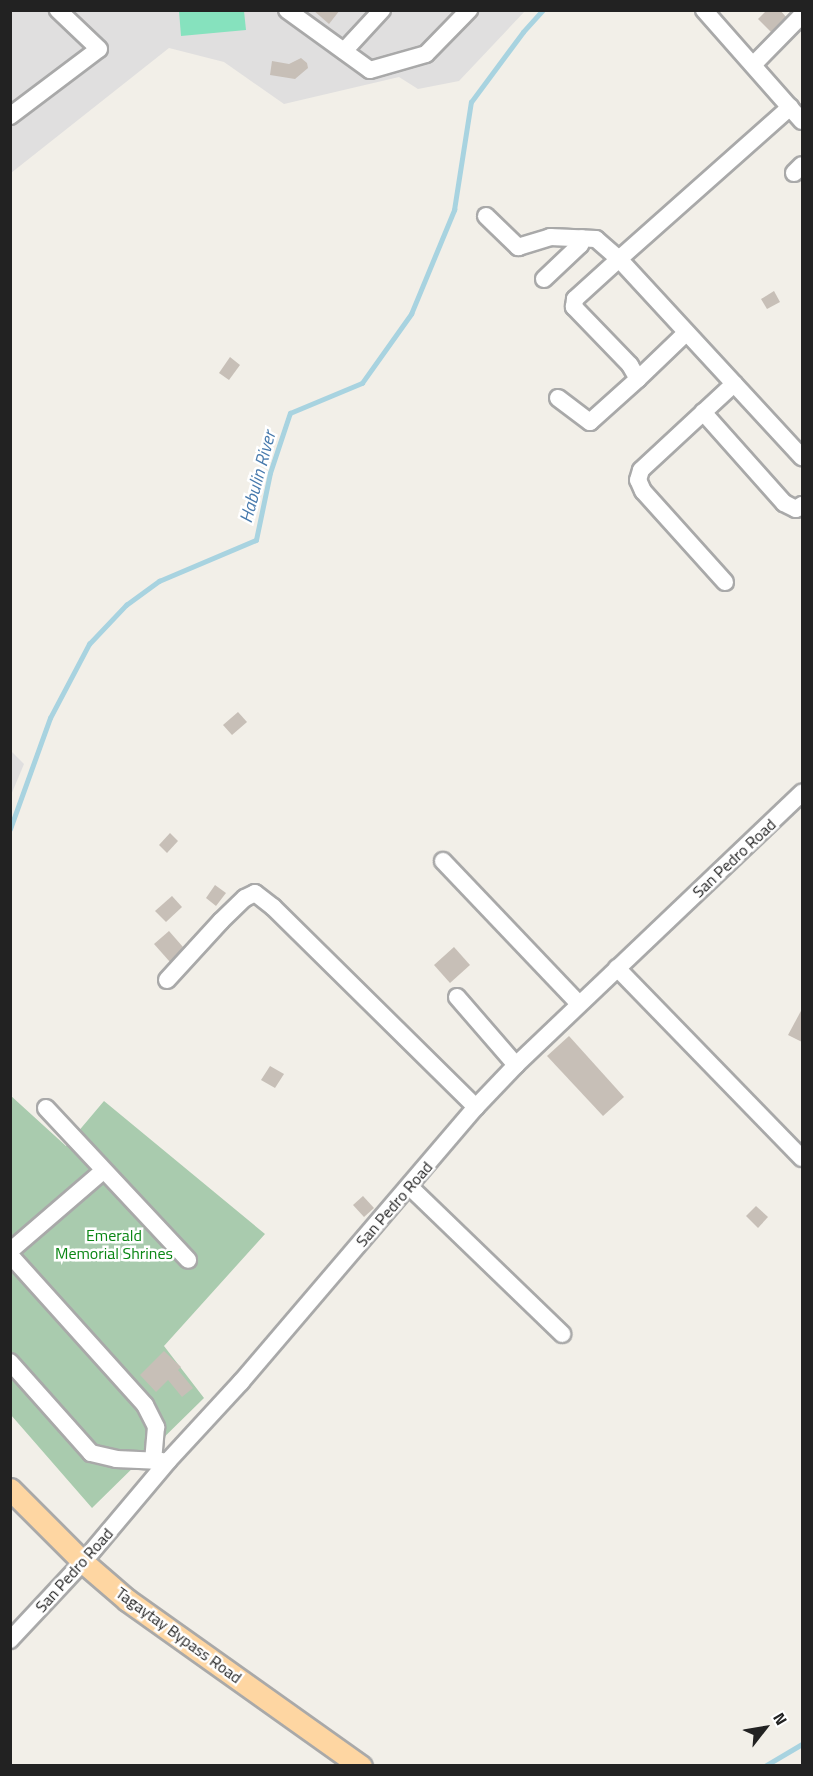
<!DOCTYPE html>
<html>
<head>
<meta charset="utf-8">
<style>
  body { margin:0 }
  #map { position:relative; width:813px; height:1776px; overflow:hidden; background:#f2efe8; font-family:"Titillium Web",sans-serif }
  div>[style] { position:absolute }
  .residential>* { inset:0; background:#e0dfdf }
  .cemetery>* { inset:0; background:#a9cbae }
  .pitch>* { inset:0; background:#86e2be }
  .stream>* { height:4.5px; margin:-2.25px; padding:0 2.25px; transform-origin:2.25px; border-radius:2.25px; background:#a8d3e0 }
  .building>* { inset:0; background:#c7bfb7 }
  .roads { filter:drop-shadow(2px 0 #a9a9a9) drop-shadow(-2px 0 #a9a9a9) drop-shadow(0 2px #a9a9a9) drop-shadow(0 -2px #a9a9a9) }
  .minor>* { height:16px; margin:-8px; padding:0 8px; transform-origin:8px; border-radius:8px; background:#fff }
  .major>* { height:21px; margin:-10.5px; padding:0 10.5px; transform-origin:10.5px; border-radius:10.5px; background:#fed6a2 }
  span { translate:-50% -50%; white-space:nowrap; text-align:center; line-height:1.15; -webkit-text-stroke:5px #fff; paint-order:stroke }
  .street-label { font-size:16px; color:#222 }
  .park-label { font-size:16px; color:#0a8614 }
  .water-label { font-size:18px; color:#487aad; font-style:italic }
  .frame { position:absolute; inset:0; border:12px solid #222; pointer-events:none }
  .north { position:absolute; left:735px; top:1698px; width:60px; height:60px; -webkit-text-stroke:4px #fff; paint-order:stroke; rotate:59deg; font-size:16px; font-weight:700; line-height:24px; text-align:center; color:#222 }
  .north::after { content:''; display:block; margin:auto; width:21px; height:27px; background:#222; clip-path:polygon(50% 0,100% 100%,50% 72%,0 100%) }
</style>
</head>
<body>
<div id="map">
  <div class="residential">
    <div style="clip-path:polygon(11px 11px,525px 11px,459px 81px,418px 89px,399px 77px,284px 104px,224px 62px,169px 48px,11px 173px)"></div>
    <div style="clip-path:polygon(11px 751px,24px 764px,11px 795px)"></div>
  </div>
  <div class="cemetery">
    <div style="clip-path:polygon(10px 1095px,66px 1146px,104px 1101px,265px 1234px,164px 1346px,204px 1398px,92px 1508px,11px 1415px)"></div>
  </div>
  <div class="pitch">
    <div style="clip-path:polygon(179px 11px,244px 11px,246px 30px,181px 36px)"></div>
  </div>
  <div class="stream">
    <div style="left:10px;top:829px;width:118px;rotate:-70.2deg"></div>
    <div style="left:50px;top:718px;width:84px;rotate:-62.2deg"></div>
    <div style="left:89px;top:644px;width:54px;rotate:-46.5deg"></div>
    <div style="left:126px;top:605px;width:41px;rotate:-36deg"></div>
    <div style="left:159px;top:581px;width:105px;rotate:-22.9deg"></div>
    <div style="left:256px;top:540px;width:68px;rotate:-78.2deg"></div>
    <div style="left:270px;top:473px;width:63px;rotate:-71.6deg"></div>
    <div style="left:290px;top:413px;width:78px;rotate:-22.6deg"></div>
    <div style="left:362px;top:383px;width:85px;rotate:-54.6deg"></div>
    <div style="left:411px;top:314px;width:113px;rotate:-67.5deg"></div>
    <div style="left:454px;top:210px;width:109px;rotate:-81.1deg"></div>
    <div style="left:471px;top:102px;width:87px;rotate:-53.4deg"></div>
    <div style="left:523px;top:32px;width:30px;rotate:-48deg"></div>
    <div style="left:765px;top:1766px;width:43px;rotate:-30.7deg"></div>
  </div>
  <div class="building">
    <div style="clip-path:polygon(313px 10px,340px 10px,329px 24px)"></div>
    <div style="clip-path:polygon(767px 10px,780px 10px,786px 17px,771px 32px,758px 19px)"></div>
    <div style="clip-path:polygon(301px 58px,307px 63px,308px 68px,295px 79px,270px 75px,272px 61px,289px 64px)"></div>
    <div style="clip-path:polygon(774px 291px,780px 302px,767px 309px,761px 299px)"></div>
    <div style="clip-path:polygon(230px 357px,240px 365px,229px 380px,219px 373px)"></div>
    <div style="clip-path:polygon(238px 712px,247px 722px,232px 735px,223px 725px)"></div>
    <div style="clip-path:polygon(170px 833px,178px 841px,167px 853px,159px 845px)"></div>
    <div style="clip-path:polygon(215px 885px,226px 893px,216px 906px,206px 898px)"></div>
    <div style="clip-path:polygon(172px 896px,182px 907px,166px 922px,155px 911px)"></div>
    <div style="clip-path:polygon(169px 931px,183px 947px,170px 962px,154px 944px)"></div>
    <div style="clip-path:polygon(454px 947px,470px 965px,450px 983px,434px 965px)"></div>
    <div style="clip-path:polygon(802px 1009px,802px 1042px,788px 1035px)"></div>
    <div style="clip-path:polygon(569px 1036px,624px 1097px,603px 1116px,547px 1056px)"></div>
    <div style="clip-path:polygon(270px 1066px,284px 1074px,275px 1088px,261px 1080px)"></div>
    <div style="clip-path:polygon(363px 1196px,374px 1208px,364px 1217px,353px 1205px)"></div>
    <div style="clip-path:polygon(756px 1206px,768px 1217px,758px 1228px,746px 1216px)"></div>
    <div style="clip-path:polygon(164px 1351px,181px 1367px,178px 1370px,193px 1388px,182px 1397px,168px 1380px,156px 1392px,140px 1375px)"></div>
  </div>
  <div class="roads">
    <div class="minor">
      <div style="left:287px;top:10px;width:102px;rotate:35.9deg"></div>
      <div style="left:370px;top:70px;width:58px;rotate:-15.9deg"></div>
      <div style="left:426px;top:54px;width:62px;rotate:-45.7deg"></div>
      <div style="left:704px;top:10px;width:148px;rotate:48.6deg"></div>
      <div style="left:344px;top:51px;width:56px;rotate:-47.2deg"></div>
      <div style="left:753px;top:65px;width:70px;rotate:-45.6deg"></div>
      <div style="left:10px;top:116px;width:111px;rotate:-37deg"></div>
      <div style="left:99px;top:49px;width:57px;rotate:-136.4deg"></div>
      <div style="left:794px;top:173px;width:11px;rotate:-45deg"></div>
      <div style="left:486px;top:216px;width:45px;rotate:44.1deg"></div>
      <div style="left:518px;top:247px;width:34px;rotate:-17deg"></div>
      <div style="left:550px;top:237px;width:46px;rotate:2.5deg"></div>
      <div style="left:596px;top:239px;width:30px;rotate:41deg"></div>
      <div style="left:619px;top:259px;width:229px;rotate:-41.6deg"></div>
      <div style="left:544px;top:279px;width:50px;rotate:-43.4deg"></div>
      <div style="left:580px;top:245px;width:7px;rotate:-74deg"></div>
      <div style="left:638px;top:379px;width:66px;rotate:-43.8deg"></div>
      <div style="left:558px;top:398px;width:40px;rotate:37deg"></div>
      <div style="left:590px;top:422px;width:64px;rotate:-41.9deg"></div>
      <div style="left:638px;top:379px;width:16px;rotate:-120deg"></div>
      <div style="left:630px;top:365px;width:81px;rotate:-134deg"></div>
      <div style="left:574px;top:307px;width:8px;rotate:-83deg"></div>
      <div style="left:575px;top:299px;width:59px;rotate:-42.3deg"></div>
      <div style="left:619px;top:259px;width:270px;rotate:47.3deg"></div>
      <div style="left:703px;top:412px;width:122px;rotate:48.3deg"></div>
      <div style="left:784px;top:503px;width:13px;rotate:27deg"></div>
      <div style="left:796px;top:509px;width:7px;rotate:-34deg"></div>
      <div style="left:725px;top:582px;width:122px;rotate:-132deg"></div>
      <div style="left:643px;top:491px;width:12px;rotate:-114deg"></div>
      <div style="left:638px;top:480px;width:10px;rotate:-73deg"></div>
      <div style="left:641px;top:470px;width:127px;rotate:-42.8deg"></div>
      <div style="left:443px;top:861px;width:197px;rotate:46.4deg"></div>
      <div style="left:617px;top:968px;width:265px;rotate:45.8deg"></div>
      <div style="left:167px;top:980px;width:80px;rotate:-47.5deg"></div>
      <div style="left:221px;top:921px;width:33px;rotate:-44deg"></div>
      <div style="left:245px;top:898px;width:11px;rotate:-27deg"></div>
      <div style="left:255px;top:893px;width:23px;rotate:38deg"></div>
      <div style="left:273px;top:907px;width:285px;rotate:44.6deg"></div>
      <div style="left:457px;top:997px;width:90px;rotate:49.1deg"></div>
      <div style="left:46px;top:1108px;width:208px;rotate:46.9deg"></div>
      <div style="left:409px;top:1186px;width:213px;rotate:44deg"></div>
      <div style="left:10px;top:1251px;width:123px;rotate:-40.7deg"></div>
      <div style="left:10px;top:1255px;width:202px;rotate:48deg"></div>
      <div style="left:145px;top:1405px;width:25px;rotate:63deg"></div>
      <div style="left:156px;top:1427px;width:34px;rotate:95deg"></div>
      <div style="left:10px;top:1362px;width:122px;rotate:48.3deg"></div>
      <div style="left:91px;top:1453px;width:26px;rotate:13deg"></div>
      <div style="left:116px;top:1459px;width:46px;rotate:2.5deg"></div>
      <div style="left:10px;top:1640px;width:107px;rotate:-46.9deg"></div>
      <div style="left:83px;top:1562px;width:133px;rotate:-49.9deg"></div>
      <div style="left:169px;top:1460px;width:106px;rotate:-47.3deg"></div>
      <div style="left:241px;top:1382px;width:362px;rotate:-49.5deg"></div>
      <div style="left:476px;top:1107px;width:58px;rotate:-46.4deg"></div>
      <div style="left:516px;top:1065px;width:395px;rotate:-43.6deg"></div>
    </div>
    <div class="major">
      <div style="left:10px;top:1489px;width:103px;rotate:45deg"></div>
      <div style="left:83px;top:1562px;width:58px;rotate:40.8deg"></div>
      <div style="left:127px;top:1600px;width:287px;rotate:35.4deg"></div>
    </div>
  </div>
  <div class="street-label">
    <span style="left:734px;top:858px;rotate:-43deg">San Pedro Road</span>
    <span style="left:394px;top:1204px;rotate:-49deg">San Pedro Road</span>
    <span style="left:74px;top:1570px;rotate:-48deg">San Pedro Road</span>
    <span style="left:179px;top:1635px;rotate:36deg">Tagaytay Bypass Road</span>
  </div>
  <div class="park-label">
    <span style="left:114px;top:1244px">Emerald<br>Memorial Shrines</span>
  </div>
  <div class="water-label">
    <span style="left:258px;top:477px;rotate:-75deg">Habulin River</span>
  </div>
  <div class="frame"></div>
  <div class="north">N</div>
</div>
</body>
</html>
